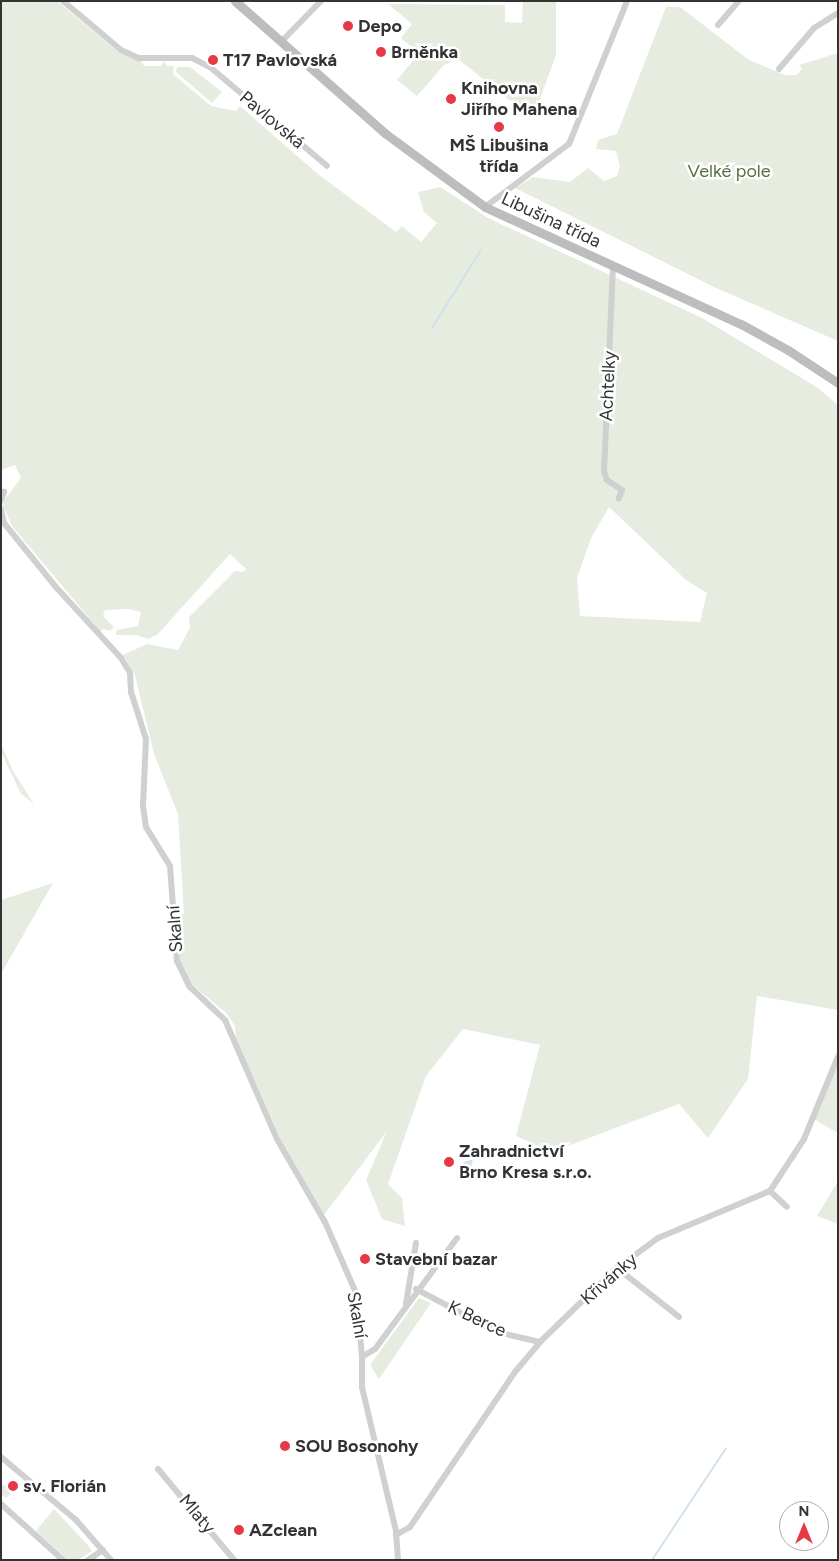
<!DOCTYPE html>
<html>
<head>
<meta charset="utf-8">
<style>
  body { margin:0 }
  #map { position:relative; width:839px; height:1561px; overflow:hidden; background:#fff; font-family:Figtree,sans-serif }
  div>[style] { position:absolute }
  .green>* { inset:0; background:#e6ecdf }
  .water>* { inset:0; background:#cfe2ee }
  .stream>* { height:2px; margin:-1px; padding:0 1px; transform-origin:1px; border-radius:1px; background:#cfe2ee }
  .street>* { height:6px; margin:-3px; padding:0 3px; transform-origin:3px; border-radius:3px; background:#d0d0d0 }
  .secondary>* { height:9px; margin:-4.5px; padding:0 4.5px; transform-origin:4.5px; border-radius:4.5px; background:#bdbdbd }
  .dots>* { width:14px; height:14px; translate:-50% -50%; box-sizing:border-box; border:2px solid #fff; border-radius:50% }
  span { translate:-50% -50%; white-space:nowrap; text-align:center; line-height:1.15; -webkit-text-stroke:5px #fff; paint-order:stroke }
  .poi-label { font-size:18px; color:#333; font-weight:700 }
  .left { translate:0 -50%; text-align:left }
  .street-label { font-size:18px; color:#333 }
  .park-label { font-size:18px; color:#56703f }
  .frame { position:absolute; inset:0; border:2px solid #333; pointer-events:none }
  .north { position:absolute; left:779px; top:1501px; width:50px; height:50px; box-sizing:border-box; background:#fff; border:1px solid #adadad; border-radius:50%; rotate:0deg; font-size:14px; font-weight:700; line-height:20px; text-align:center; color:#333 }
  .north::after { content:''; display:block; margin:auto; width:18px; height:22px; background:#e63946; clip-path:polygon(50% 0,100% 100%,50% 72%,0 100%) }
</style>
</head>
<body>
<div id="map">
  <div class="green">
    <div style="clip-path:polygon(evenodd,1px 1px,57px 1px,117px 51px,141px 61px,144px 66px,161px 66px,164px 61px,167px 66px,174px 66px,173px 74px,211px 106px,236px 111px,240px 106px,319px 175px,396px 232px,402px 226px,421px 242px,437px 223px,424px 212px,418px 192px,440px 187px,488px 218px,702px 318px,818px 388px,838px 405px,838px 1010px,757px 996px,748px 1079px,708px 1138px,679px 1104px,552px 1152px,516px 1136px,540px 1045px,463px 1029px,426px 1076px,388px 1184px,402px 1198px,405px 1226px,382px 1219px,366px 1180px,387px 1131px,324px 1215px,281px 1140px,236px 1038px,235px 1026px,227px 1014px,188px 981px,181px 967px,176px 938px,176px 914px,184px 914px,178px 814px,154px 754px,135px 675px,123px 655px,147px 644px,178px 650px,190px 628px,189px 617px,235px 571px,243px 572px,246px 569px,230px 554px,157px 635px,148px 639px,136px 635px,116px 635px,117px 630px,138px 626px,141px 612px,129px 609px,105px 610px,103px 616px,114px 627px,110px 631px,104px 629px,100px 631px,12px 526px,2px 503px,21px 478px,15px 465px,1px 470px,1px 1px,609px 507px,686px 580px,707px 593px,700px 622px,580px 616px,577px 578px,591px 538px,609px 507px)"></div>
    <div style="clip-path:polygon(523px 1px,556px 1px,556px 55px,540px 99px,527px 114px,458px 59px,444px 65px,417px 96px,397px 80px,415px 58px,410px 53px,414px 49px,401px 38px,412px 24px,388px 4px,505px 5px,505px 22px,522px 23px)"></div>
    <div style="clip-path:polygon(666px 7px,680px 7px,749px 60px,785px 75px,797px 75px,802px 69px,799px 65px,838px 53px,838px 341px,716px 288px,515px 188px,533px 177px,570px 182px,588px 168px,604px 181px,617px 176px,620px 166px,616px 151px,596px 149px,598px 140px,617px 134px)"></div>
    <div style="clip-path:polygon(177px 67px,190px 67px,222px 92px,212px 103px,176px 72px)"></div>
    <div style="clip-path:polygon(1px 744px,13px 771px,34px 804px,21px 794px,1px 752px)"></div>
    <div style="clip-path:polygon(53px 883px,1px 974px,1px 900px)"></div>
    <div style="clip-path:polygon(838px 1049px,838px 1133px,810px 1117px)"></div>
    <div style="clip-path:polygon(838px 1181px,838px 1224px,817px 1216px)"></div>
    <div style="clip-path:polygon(419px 1298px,431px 1303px,379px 1379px,370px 1365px)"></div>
    <div style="clip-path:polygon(1px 1483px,13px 1491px,6px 1498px,1px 1494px)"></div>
    <div style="clip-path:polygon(54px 1509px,86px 1543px,92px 1551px,78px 1560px,68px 1560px,36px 1531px)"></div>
  </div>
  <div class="water">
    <div style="clip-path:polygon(473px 1159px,471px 1167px,477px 1173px,472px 1180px,463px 1176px,462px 1170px,464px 1162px)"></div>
  </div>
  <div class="stream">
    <div style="left:432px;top:328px;width:92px;rotate:-57.9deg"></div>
    <div style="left:652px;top:1560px;width:134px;rotate:-56.5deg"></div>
  </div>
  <div class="street">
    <div style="left:63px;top:1px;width:76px;rotate:40.2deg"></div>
    <div style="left:121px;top:50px;width:19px;rotate:25deg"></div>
    <div style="left:138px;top:58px;width:54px"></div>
    <div style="left:192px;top:58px;width:20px;rotate:27deg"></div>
    <div style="left:210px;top:67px;width:153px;rotate:40.2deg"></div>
    <div style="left:718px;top:25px;width:32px;rotate:-49deg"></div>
    <div style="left:281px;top:42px;width:57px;rotate:-45.7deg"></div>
    <div style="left:779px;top:69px;width:54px;rotate:-49.5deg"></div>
    <div style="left:814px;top:28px;width:28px;rotate:-32deg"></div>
    <div style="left:485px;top:207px;width:105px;rotate:-36.9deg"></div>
    <div style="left:569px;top:144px;width:154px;rotate:-67.9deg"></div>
    <div style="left:613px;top:266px;width:205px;rotate:92.5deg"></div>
    <div style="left:604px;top:471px;width:9px;rotate:72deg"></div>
    <div style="left:607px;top:480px;width:18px;rotate:34deg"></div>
    <div style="left:622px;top:490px;width:9px;rotate:111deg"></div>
    <div style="left:1px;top:500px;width:9px;rotate:-69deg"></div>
    <div style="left:1px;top:509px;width:14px;rotate:78deg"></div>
    <div style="left:4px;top:523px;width:81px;rotate:51deg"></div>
    <div style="left:55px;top:586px;width:98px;rotate:47.5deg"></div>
    <div style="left:121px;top:658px;width:17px;rotate:59deg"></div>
    <div style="left:130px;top:673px;width:19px;rotate:87deg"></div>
    <div style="left:131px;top:692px;width:49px;rotate:72.3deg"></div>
    <div style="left:146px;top:739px;width:67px;rotate:92.6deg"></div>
    <div style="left:143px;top:806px;width:21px;rotate:82deg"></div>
    <div style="left:146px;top:827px;width:46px;rotate:58.4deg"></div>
    <div style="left:170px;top:866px;width:95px;rotate:85.8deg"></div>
    <div style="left:177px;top:961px;width:28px;rotate:64deg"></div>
    <div style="left:189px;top:986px;width:50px;rotate:43.4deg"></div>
    <div style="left:225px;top:1020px;width:130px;rotate:66.4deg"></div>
    <div style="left:277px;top:1139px;width:96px;rotate:60deg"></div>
    <div style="left:325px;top:1222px;width:77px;rotate:66.4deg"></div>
    <div style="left:356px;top:1293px;width:64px;rotate:84.6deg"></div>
    <div style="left:770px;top:1191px;width:23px;rotate:43deg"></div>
    <div style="left:617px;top:1268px;width:79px;rotate:38.3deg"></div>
    <div style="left:416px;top:1289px;width:92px;rotate:28deg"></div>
    <div style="left:497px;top:1332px;width:44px;rotate:13.1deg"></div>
    <div style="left:406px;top:1304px;width:62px;rotate:-80.7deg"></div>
    <div style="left:1px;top:1457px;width:98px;rotate:40deg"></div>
    <div style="left:76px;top:1520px;width:53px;rotate:48.8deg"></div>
    <div style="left:158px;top:1469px;width:119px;rotate:50.1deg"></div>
    <div style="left:1px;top:1504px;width:84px;rotate:42.1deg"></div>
    <div style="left:396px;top:1535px;width:16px;rotate:-30deg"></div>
    <div style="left:410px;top:1527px;width:187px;rotate:-55.9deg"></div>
    <div style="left:515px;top:1372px;width:39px;rotate:-50deg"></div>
    <div style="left:540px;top:1342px;width:100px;rotate:-44.2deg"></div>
    <div style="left:612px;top:1272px;width:57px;rotate:-36.5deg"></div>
    <div style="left:658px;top:1238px;width:121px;rotate:-22.8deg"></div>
    <div style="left:770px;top:1191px;width:62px;rotate:-56.8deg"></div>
    <div style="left:804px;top:1139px;width:89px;rotate:-67.5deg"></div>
    <div style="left:88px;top:1560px;width:18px;rotate:-34deg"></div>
    <div style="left:398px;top:1560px;width:29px;rotate:-94deg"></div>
    <div style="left:396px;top:1531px;width:148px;rotate:-103.3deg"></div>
    <div style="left:362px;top:1387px;width:30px;rotate:-90deg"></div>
    <div style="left:362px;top:1357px;width:15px;rotate:-32deg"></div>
    <div style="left:375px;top:1349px;width:138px;rotate:-53.5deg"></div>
  </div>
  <div class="secondary">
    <div style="left:235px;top:1px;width:201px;rotate:41.4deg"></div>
    <div style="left:386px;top:134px;width:123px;rotate:36.4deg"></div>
    <div style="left:485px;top:207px;width:281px;rotate:24.6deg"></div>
    <div style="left:741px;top:324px;width:54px;rotate:29deg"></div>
    <div style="left:788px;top:350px;width:60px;rotate:33.4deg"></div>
  </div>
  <div class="dots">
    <div style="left:348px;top:26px;background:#e63946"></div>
    <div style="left:381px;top:52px;background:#e63946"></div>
    <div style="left:213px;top:60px;background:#e63946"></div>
    <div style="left:451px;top:99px;background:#e63946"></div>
    <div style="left:499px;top:127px;background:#e63946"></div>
    <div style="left:449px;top:1162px;background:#e63946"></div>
    <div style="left:365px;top:1259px;background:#e63946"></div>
    <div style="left:285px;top:1446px;background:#e63946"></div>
    <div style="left:13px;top:1486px;background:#e63946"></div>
    <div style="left:239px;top:1530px;background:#e63946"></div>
  </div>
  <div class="poi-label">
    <span class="left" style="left:358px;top:26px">Depo</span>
    <span class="left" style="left:391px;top:52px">Brněnka</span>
    <span class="left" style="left:223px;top:60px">T17 Pavlovská</span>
    <span class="left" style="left:461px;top:99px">Knihovna<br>Jiřího Mahena</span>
    <span style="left:499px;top:156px">MŠ Libušina<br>třída</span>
    <span class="left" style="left:459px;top:1162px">Zahradnictví<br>Brno Kresa s.r.o.</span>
    <span class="left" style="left:375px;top:1259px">Stavební bazar</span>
    <span class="left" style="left:295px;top:1446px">SOU Bosonohy</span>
    <span class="left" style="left:23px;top:1486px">sv. Florián</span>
    <span class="left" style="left:249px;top:1530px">AZclean</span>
  </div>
  <div class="street-label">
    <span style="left:272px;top:120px;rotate:40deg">Pavlovská</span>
    <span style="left:551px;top:220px;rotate:25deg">Libušina třída</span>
    <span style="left:608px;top:386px;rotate:-87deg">Achtelky</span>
    <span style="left:175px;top:929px;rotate:-94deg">Skalní</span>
    <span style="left:609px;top:1279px;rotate:-41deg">Křivánky</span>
    <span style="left:357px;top:1315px;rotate:80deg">Skalní</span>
    <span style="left:477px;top:1319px;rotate:25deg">K Berce</span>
    <span style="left:197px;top:1514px;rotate:50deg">Mlaty</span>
  </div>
  <div class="park-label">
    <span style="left:729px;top:171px">Velké pole</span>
  </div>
  <div class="frame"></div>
  <div class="north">N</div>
</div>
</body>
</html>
